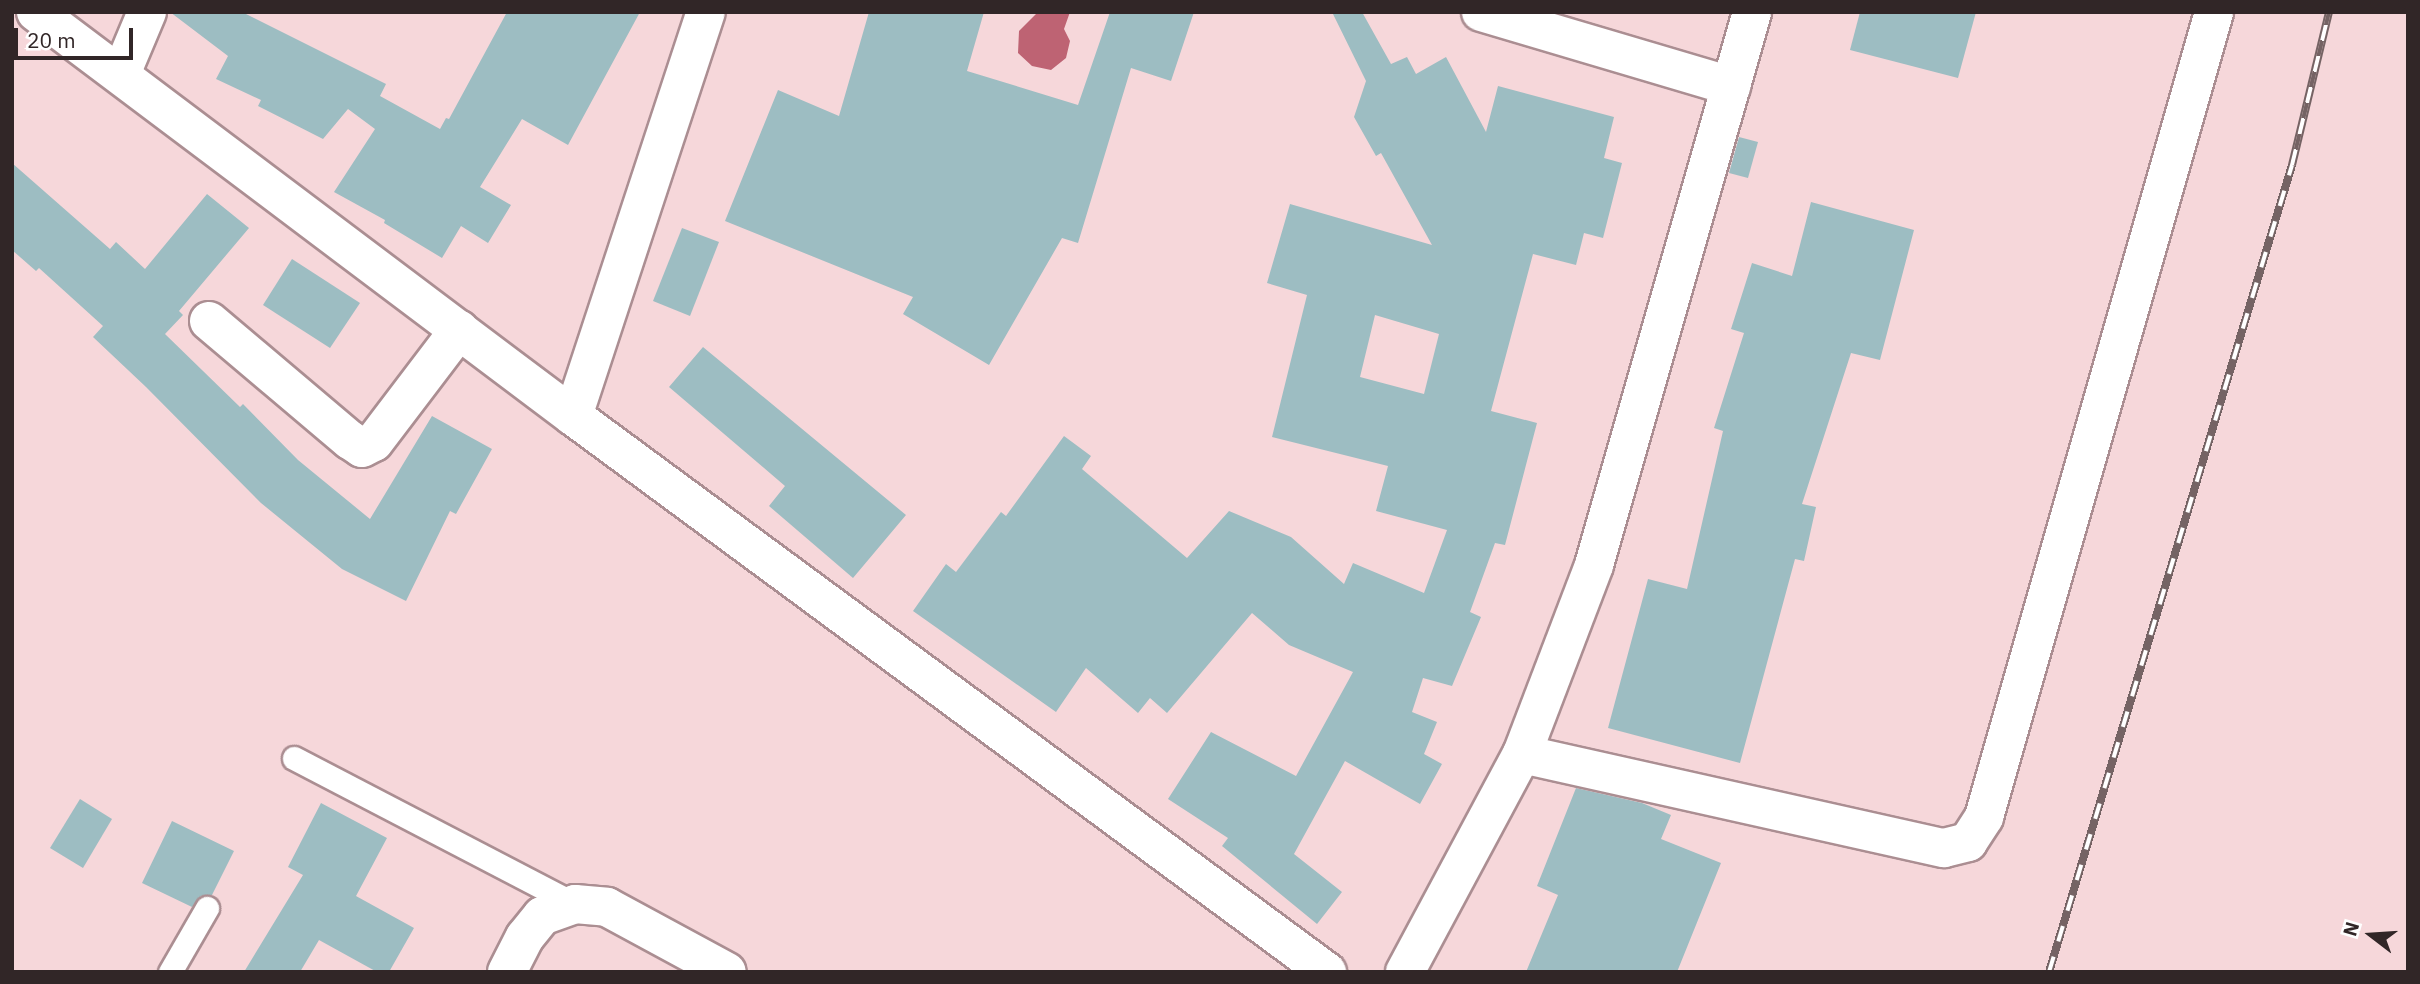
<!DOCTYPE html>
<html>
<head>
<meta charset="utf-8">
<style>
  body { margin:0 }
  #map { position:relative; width:2420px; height:984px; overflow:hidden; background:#f6d7da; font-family:"IBM Plex Sans",sans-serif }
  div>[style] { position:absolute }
  .water>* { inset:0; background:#be6373 }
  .building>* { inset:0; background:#9dbdc2 }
  .roads { filter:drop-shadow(2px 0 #ab8e92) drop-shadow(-2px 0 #ab8e92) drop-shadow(0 2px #ab8e92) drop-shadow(0 -2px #ab8e92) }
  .service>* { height:23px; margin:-11.5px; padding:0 11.5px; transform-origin:11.5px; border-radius:11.5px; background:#fff }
  .minor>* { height:38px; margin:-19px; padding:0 19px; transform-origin:19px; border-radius:19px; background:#fff }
  .rail>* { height:8px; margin-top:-4px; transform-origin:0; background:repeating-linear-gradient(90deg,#fff 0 16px,#756364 0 32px); box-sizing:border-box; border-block:2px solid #756364 }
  span { translate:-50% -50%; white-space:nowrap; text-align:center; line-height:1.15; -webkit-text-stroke:6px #fff; paint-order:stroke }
  .frame { position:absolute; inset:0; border:14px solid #312627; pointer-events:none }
  .north { position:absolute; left:2336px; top:900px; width:70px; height:70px; -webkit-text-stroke:5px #fff; paint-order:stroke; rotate:287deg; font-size:19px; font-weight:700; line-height:28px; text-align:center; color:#312627 }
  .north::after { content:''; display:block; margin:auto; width:24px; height:32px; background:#312627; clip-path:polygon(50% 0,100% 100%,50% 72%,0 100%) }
  .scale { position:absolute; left:14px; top:28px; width:119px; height:32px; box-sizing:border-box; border:4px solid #312627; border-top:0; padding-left:9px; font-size:21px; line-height:24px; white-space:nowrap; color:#312627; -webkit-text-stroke:5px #fff; paint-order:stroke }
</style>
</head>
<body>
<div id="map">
  <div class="water">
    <div style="clip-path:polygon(1038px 12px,1070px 12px,1064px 29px,1070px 41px,1066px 58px,1051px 70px,1032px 66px,1018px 53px,1019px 31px)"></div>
  </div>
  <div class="building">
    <div style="clip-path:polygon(170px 12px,242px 12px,386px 84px,380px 96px,440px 129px,446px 118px,449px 119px,507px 12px,640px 12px,568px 145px,522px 119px,480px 187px,511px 205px,488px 243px,461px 226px,442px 258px,384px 223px,385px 220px,334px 192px,375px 129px,348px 109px,323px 139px,258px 106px,261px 100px,216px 79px,228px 56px)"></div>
    <div style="clip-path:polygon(869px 12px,984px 12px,967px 71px,1078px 105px,1110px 12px,1194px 12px,1171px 81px,1131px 68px,1078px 243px,1062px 238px,989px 365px,903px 314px,913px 297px,725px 221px,778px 90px,839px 116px)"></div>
    <div style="clip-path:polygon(evenodd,1332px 12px,1362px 12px,1391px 64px,1407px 57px,1416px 74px,1446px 57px,1486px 132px,1498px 86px,1614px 117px,1604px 158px,1622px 163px,1603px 238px,1584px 233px,1576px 265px,1533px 254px,1491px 411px,1537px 423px,1505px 545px,1495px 543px,1470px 612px,1481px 617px,1452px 686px,1423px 678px,1412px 712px,1437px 722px,1424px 754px,1442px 764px,1420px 804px,1345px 761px,1294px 854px,1342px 892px,1317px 924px,1222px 846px,1228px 838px,1168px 799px,1211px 732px,1296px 776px,1353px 672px,1289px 645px,1252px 613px,1167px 713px,1150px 698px,1138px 713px,1086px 668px,1056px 712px,913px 611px,946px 564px,956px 572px,1001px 512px,1006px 516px,1064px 436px,1091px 456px,1082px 469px,1187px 558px,1229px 511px,1291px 537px,1344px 584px,1353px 563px,1424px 593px,1447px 530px,1376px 511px,1388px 466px,1272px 437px,1307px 295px,1267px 283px,1290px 204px,1432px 245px,1381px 153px,1376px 156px,1354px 117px,1366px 81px,1332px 12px,1375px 315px,1439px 334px,1424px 394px,1360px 377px,1375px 315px)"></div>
    <div style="clip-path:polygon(1860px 12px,1976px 12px,1958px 78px,1850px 50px)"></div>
    <div style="clip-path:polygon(1739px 137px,1758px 142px,1748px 178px,1729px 173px)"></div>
    <div style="clip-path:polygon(12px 163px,110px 249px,116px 242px,145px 269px,207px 194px,249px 228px,179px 311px,183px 315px,165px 334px,240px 407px,243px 404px,298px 460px,370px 519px,432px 416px,492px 449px,456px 514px,450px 511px,406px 601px,342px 569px,261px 503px,146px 387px,93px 337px,103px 326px,39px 268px,36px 271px,12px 250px)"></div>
    <div style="clip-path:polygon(1811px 202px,1914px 230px,1880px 360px,1851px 353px,1802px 504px,1816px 507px,1804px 561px,1795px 559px,1740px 763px,1608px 728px,1648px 579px,1687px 589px,1723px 431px,1714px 428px,1744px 333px,1731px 329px,1752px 263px,1792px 276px)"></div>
    <div style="clip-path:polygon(682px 228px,719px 242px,690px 316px,653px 301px)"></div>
    <div style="clip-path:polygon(292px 259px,360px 303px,330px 348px,263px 305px)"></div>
    <div style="clip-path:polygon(703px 347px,906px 515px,853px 578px,769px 506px,785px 486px,669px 387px)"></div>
    <div style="clip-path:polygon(1576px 788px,1642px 803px,1671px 815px,1661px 839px,1721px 863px,1677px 972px,1526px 972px,1558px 895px,1537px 886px)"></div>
    <div style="clip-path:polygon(80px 799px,112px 819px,83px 868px,50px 848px)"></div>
    <div style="clip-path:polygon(321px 803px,387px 838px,356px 896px,414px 928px,389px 972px,377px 972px,319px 940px,300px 972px,244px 972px,303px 875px,288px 867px)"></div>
    <div style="clip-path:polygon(172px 821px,234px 851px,212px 895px,201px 896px,192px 907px,142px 883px)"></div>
  </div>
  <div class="roads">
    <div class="service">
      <div style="left:294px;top:758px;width:317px;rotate:27.5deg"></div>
      <div style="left:170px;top:972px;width:74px;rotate:-60deg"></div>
    </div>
    <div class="minor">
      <div style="left:36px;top:12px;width:672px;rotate:36.96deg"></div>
      <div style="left:573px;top:416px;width:937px;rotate:36.41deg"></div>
      <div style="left:1481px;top:12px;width:261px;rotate:16.5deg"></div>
      <div style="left:121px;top:74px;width:67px;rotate:-67.2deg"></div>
      <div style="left:209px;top:321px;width:185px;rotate:40.2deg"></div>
      <div style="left:350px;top:440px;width:14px;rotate:34deg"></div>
      <div style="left:362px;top:448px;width:13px;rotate:-27deg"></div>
      <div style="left:374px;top:442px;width:141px;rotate:-52.8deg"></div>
      <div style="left:573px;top:416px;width:425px;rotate:-71.8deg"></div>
      <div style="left:1522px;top:754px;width:432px;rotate:12.6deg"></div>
      <div style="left:1944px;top:848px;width:25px;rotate:-14deg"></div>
      <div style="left:1968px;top:842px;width:30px;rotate:-57deg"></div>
      <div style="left:1984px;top:817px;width:837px;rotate:-74.05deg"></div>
      <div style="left:507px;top:972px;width:39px;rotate:-63deg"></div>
      <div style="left:525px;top:937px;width:27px;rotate:-51deg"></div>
      <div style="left:542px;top:916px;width:35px;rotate:-20deg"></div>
      <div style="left:575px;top:904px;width:32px;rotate:5deg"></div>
      <div style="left:607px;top:907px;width:136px;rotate:28.4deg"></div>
      <div style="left:1405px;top:972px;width:247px;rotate:-61.8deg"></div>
      <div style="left:1522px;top:754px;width:202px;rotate:-69.1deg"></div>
      <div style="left:1594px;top:565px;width:575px;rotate:-74.05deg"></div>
    </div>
  </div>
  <div class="rail">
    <div style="left:2049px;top:972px;width:843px;rotate:-73.24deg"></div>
    <div style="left:2292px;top:165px;width:157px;rotate:-76.4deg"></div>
  </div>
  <div class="frame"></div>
  <div class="north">N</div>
  <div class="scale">20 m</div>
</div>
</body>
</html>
